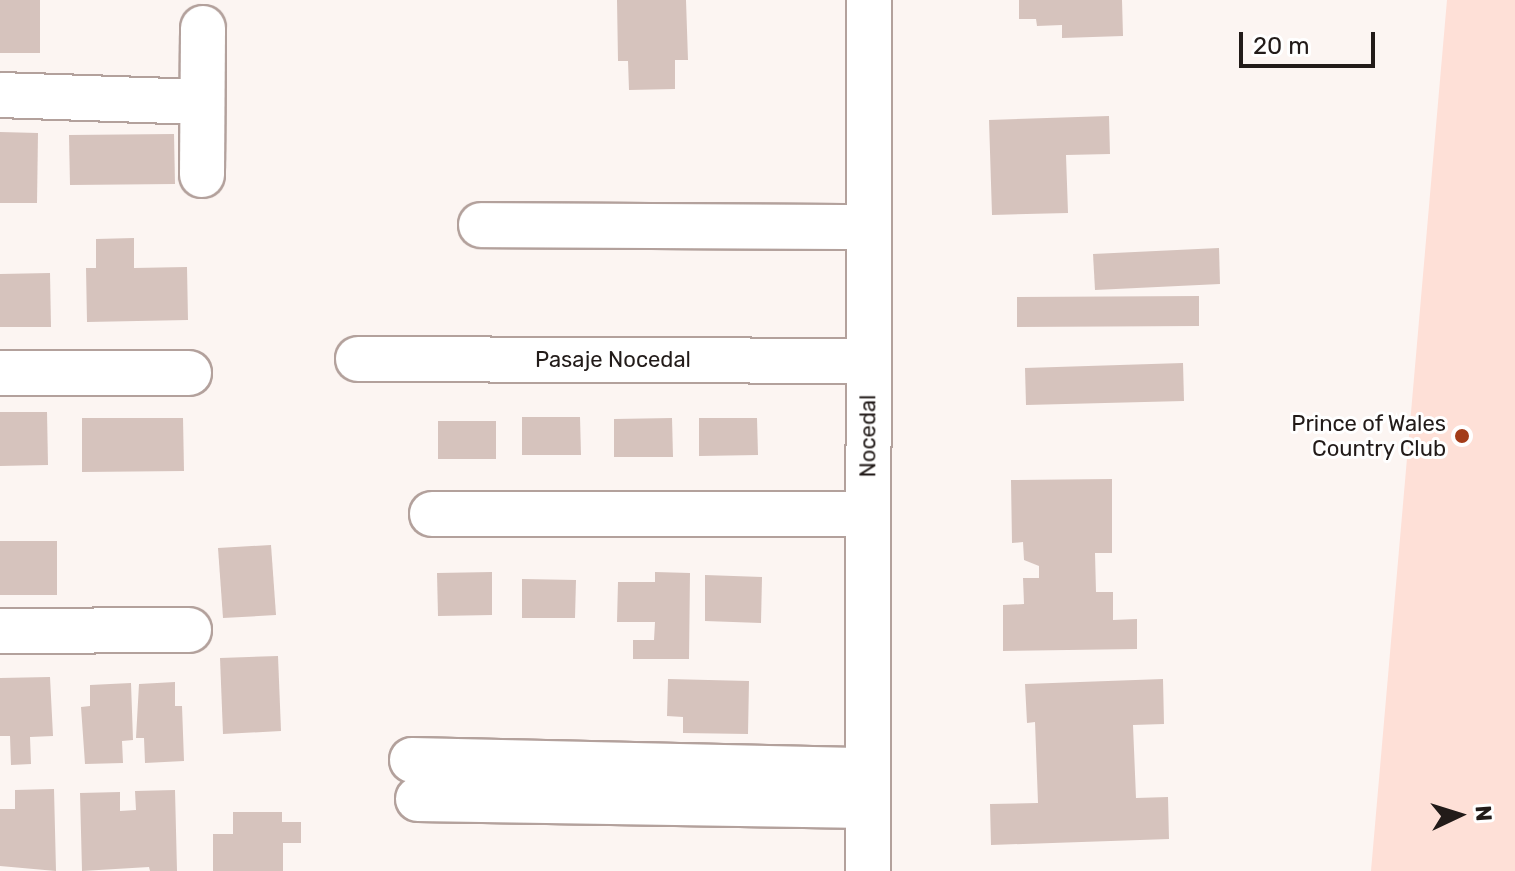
<!DOCTYPE html>
<html>
<head>
<meta charset="utf-8">
<style>
  body { margin:0 }
  #map { position:relative; width:1515px; height:871px; overflow:hidden; background:#fcf5f2; font-family:Rubik,sans-serif }
  div>[style] { position:absolute }
  .green>* { inset:0; background:#fee0d7 }
  .building>* { inset:0; background:#d6c3bd }
  .roads { filter:drop-shadow(2px 0 #b3a19c) drop-shadow(-2px 0 #b3a19c) drop-shadow(0 2px #b3a19c) drop-shadow(0 -2px #b3a19c) }
  .minor>* { height:44px; margin:-22px; padding:0 22px; transform-origin:22px; border-radius:22px; background:#fff }
  .dots>* { width:22px; height:22px; translate:-50% -50%; box-sizing:border-box; border:4px solid #fff; border-radius:50% }
  span { translate:-50% -50%; white-space:nowrap; text-align:center; line-height:1.15; -webkit-text-stroke:6px #fff; paint-order:stroke }
  .street-label { font-size:22px; color:#221b19 }
  .poi-label { font-size:22px; color:#221b19 }
  .right { translate:-100% -50%; text-align:right }
  .north { position:absolute; left:1419px; top:775px; width:80px; height:80px; -webkit-text-stroke:6px #fff; paint-order:stroke; rotate:86deg; font-size:22px; font-weight:700; line-height:32px; text-align:center; color:#221b19 }
  .north::after { content:''; display:block; margin:auto; width:28px; height:36px; background:#221b19; clip-path:polygon(50% 0,100% 100%,50% 72%,0 100%) }
  .scale { position:absolute; left:1239px; top:32px; width:136px; height:36px; box-sizing:border-box; border:4px solid #221b19; border-top:0; padding-left:10px; font-size:24px; line-height:28px; white-space:nowrap; color:#221b19; -webkit-text-stroke:6px #fff; paint-order:stroke }
</style>
</head>
<body>
<div id="map">
  <div class="green">
    <div style="clip-path:polygon(1447px 0,1515px 0,1515px 871px,1371px 871px)"></div>
  </div>
  <div class="building">
    <div style="clip-path:polygon(0 0,40px 0,40px 53px,0 53px)"></div>
    <div style="clip-path:polygon(617px 0,686px 0,688px 60px,675px 60px,675px 89px,629px 90px,628px 61px,618px 61px)"></div>
    <div style="clip-path:polygon(1019px 0,1122px 0,1123px 36px,1062px 38px,1062px 25px,1037px 26px,1036px 19px,1019px 19px)"></div>
    <div style="clip-path:polygon(1109px 116px,1110px 154px,1066px 155px,1068px 213px,992px 215px,989px 120px)"></div>
    <div style="clip-path:polygon(0 132px,38px 133px,37px 203px,0 203px)"></div>
    <div style="clip-path:polygon(174px 134px,175px 184px,70px 185px,69px 135px)"></div>
    <div style="clip-path:polygon(134px 238px,134px 268px,187px 267px,188px 320px,87px 322px,86px 268px,96px 268px,96px 239px)"></div>
    <div style="clip-path:polygon(1219px 248px,1220px 284px,1095px 290px,1093px 254px)"></div>
    <div style="clip-path:polygon(50px 273px,51px 327px,0 327px,0 274px)"></div>
    <div style="clip-path:polygon(1199px 296px,1199px 326px,1017px 327px,1017px 297px)"></div>
    <div style="clip-path:polygon(1183px 363px,1184px 401px,1026px 405px,1025px 368px)"></div>
    <div style="clip-path:polygon(0 412px,47px 412px,48px 465px,0 466px)"></div>
    <div style="clip-path:polygon(522px 417px,580px 417px,581px 455px,522px 455px)"></div>
    <div style="clip-path:polygon(82px 418px,183px 418px,184px 471px,82px 472px)"></div>
    <div style="clip-path:polygon(672px 418px,673px 457px,614px 457px,614px 419px)"></div>
    <div style="clip-path:polygon(699px 418px,757px 418px,758px 455px,699px 456px)"></div>
    <div style="clip-path:polygon(438px 421px,496px 421px,496px 459px,438px 459px)"></div>
    <div style="clip-path:polygon(1112px 479px,1112px 553px,1095px 553px,1096px 592px,1113px 592px,1113px 620px,1137px 619px,1137px 649px,1003px 651px,1003px 605px,1024px 604px,1023px 578px,1039px 578px,1039px 566px,1024px 560px,1023px 542px,1012px 543px,1011px 480px)"></div>
    <div style="clip-path:polygon(0 541px,57px 541px,57px 595px,0 595px)"></div>
    <div style="clip-path:polygon(271px 545px,276px 615px,223px 618px,218px 548px)"></div>
    <div style="clip-path:polygon(492px 572px,492px 615px,438px 616px,437px 573px)"></div>
    <div style="clip-path:polygon(655px 572px,690px 573px,689px 659px,633px 659px,633px 640px,654px 640px,655px 622px,617px 622px,618px 582px,655px 582px)"></div>
    <div style="clip-path:polygon(705px 575px,762px 577px,761px 623px,705px 621px)"></div>
    <div style="clip-path:polygon(522px 579px,576px 580px,575px 618px,522px 618px)"></div>
    <div style="clip-path:polygon(278px 656px,281px 731px,223px 734px,220px 658px)"></div>
    <div style="clip-path:polygon(50px 677px,53px 736px,30px 737px,31px 764px,11px 765px,10px 736px,0 736px,0 678px)"></div>
    <div style="clip-path:polygon(668px 679px,749px 681px,748px 734px,683px 733px,683px 717px,667px 716px)"></div>
    <div style="clip-path:polygon(1163px 679px,1164px 724px,1133px 725px,1136px 798px,1168px 797px,1169px 839px,991px 845px,990px 804px,1038px 803px,1035px 722px,1027px 723px,1025px 684px)"></div>
    <div style="clip-path:polygon(175px 682px,175px 706px,182px 706px,184px 761px,145px 763px,144px 738px,136px 738px,139px 684px)"></div>
    <div style="clip-path:polygon(131px 683px,133px 740px,122px 741px,123px 763px,85px 764px,81px 707px,90px 706px,90px 685px)"></div>
    <div style="clip-path:polygon(54px 789px,56px 871px,0 866px,0 809px,15px 809px,15px 790px)"></div>
    <div style="clip-path:polygon(175px 790px,177px 871px,150px 871px,149px 867px,82px 871px,80px 793px,120px 792px,120px 811px,136px 810px,135px 791px)"></div>
    <div style="clip-path:polygon(233px 812px,282px 812px,282px 822px,301px 822px,301px 843px,283px 843px,283px 871px,213px 871px,213px 834px,233px 834px)"></div>
  </div>
  <div class="roads">
    <div class="minor">
      <div style="left:0;top:95px;width:202px;rotate:2deg"></div>
      <div style="left:202px;top:175px;width:147px;rotate:-89.6deg"></div>
      <div style="left:481px;top:225px;width:388px;rotate:0.3deg"></div>
      <div style="left:358px;top:359px;width:510px;rotate:0.22deg"></div>
      <div style="left:0;top:373px;width:189px"></div>
      <div style="left:432px;top:514px;width:436px"></div>
      <div style="left:0;top:631px;width:189px;rotate:-0.3deg"></div>
      <div style="left:412px;top:760px;width:456px;rotate:1.3deg"></div>
      <div style="left:418px;top:799px;width:450px;rotate:0.9deg"></div>
      <div style="left:868px;top:871px;width:871px;rotate:-89.93deg"></div>
    </div>
  </div>
  <div class="dots">
    <div style="left:1462px;top:436px;background:#a33c19"></div>
  </div>
  <div class="street-label">
    <span style="left:613px;top:360px">Pasaje Nocedal</span>
    <span style="left:868px;top:436px;rotate:-90deg">Nocedal</span>
  </div>
  <div class="poi-label">
    <span class="right" style="left:1446px;top:436px">Prince of Wales<br>Country Club</span>
  </div>
  <div class="north">N</div>
  <div class="scale">20 m</div>
</div>
</body>
</html>
